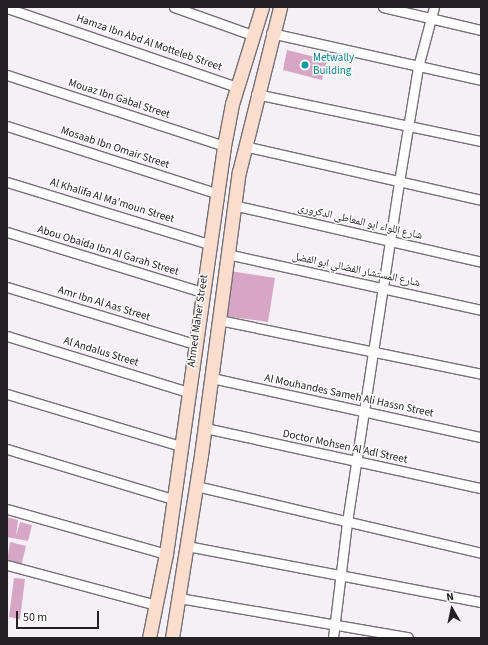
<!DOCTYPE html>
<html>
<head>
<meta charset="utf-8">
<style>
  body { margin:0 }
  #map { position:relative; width:488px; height:645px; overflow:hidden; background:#f5f0f6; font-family:"Source Sans 3","Noto Naskh Arabic",sans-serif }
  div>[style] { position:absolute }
  .building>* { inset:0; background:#d7a5c6 }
  .roads { filter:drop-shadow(1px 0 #747075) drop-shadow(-1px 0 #747075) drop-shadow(0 1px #747075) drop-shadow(0 -1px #747075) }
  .street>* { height:9px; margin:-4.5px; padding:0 4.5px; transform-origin:4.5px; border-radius:4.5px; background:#fff }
  .secondary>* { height:13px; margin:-6.5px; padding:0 6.5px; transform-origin:6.5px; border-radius:6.5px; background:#fbddce }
  .dots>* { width:11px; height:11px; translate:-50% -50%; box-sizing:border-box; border:2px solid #fff; border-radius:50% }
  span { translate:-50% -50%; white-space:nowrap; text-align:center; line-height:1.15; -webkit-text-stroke:3px #fff; paint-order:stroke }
  .street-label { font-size:11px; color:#232123 }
  .culture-label { font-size:11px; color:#0d838f }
  .left { translate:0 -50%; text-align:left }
  .frame { position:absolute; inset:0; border:8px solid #232123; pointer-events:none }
  .north { position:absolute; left:432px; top:589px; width:40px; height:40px; -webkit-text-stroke:3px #fff; paint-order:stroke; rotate:351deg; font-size:11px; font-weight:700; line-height:16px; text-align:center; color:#232123 }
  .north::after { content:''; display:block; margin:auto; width:14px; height:18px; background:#232123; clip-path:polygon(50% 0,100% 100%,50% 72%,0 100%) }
  .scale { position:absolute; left:16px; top:611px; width:83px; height:18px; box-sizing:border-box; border:2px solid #232123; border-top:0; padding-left:5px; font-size:12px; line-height:14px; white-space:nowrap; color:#232123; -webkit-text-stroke:3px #fff; paint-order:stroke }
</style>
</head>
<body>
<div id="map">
  <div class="building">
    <div style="clip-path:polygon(287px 50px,327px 60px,322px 80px,283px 70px)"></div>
    <div style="clip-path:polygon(230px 271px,275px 278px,268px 322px,224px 316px)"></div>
    <div style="clip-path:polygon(7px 517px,18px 520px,16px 536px,20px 522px,32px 525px,28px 541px,7px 537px)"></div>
    <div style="clip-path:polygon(10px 542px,26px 546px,21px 566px,7px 562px)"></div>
    <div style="clip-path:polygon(14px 578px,25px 579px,20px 619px,9px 617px)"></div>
  </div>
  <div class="roads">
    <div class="street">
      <div style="left:174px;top:7px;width:83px;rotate:19.7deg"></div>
      <div style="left:383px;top:7px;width:101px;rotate:13.2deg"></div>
      <div style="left:7px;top:8px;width:243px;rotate:19deg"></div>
      <div style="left:271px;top:33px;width:215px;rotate:12.6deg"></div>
      <div style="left:7px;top:75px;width:228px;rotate:18.1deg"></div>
      <div style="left:256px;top:94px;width:230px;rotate:11.8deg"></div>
      <div style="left:7px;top:126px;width:219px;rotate:17.8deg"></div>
      <div style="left:244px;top:146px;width:243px;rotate:12.8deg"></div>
      <div style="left:7px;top:182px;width:211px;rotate:17.1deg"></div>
      <div style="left:233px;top:205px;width:254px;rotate:12.9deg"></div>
      <div style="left:7px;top:232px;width:204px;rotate:17.1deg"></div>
      <div style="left:227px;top:254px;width:260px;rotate:12.4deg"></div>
      <div style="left:7px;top:287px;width:196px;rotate:16.9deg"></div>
      <div style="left:219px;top:320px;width:268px;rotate:11.6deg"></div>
      <div style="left:7px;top:336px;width:189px;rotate:17.2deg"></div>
      <div style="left:212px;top:378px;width:275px;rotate:12.4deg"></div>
      <div style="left:7px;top:394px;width:181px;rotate:16.7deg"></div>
      <div style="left:205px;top:428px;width:282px;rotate:12.3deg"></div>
      <div style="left:7px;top:449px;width:173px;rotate:16.8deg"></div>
      <div style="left:196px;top:486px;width:293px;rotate:13.2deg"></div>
      <div style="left:7px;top:509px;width:165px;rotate:15.8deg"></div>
      <div style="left:187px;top:546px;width:299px;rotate:10.8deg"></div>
      <div style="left:7px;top:565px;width:154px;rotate:15deg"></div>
      <div style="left:179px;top:598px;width:232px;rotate:9.7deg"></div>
      <div style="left:333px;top:638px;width:117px;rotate:-83.1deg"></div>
      <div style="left:347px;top:522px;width:344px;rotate:-81.3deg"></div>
      <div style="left:399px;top:182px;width:117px;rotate:-80.6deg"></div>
      <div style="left:418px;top:67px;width:62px;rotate:-75.1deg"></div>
    </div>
    <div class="secondary">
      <div style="left:149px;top:638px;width:86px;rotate:-78.6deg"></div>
      <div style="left:166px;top:554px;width:412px;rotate:-81.9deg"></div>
      <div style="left:224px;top:146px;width:43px;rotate:-79.2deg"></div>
      <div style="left:232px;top:104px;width:102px;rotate:-72.8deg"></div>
      <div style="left:172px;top:638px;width:185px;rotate:-81deg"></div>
      <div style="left:201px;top:455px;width:286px;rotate:-82.4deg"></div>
      <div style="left:239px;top:172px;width:170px;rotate:-76deg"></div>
    </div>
  </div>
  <div class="dots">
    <div style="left:305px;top:65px;background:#0f9aa8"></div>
  </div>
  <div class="street-label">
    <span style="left:149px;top:43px;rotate:19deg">Hamza Ibn Abd Al Motteleb Street</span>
    <span style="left:119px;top:99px;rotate:18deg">Mouaz Ibn Gabal Street</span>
    <span style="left:115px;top:148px;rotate:18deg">Mosaab Ibn Omair Street</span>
    <span style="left:112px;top:201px;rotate:17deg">Al Khalifa Al Ma'moun Street</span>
    <span style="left:360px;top:222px;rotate:13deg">شارع اللواء ابو المعاطى الدكرورى</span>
    <span style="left:108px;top:251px;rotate:17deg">Abou Obaida Ibn Al Garah Street</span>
    <span style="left:356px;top:270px;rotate:12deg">شارع المستشار الفضالي ابو الفضل</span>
    <span style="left:104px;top:304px;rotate:17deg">Amr Ibn Al Aas Street</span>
    <span style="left:198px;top:321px;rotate:-82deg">Ahmed Maher Street</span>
    <span style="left:101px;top:352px;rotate:17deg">Al Andalus Street</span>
    <span style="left:349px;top:396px;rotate:12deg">Al Mouhandes Sameh Ali Hassn Street</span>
    <span style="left:345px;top:447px;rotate:12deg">Doctor Mohsen Al Adl Street</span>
  </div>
  <div class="culture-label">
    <span class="left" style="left:313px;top:65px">Metwally<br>Building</span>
  </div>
  <div class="frame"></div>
  <div class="north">N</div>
  <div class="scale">50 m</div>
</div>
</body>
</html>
